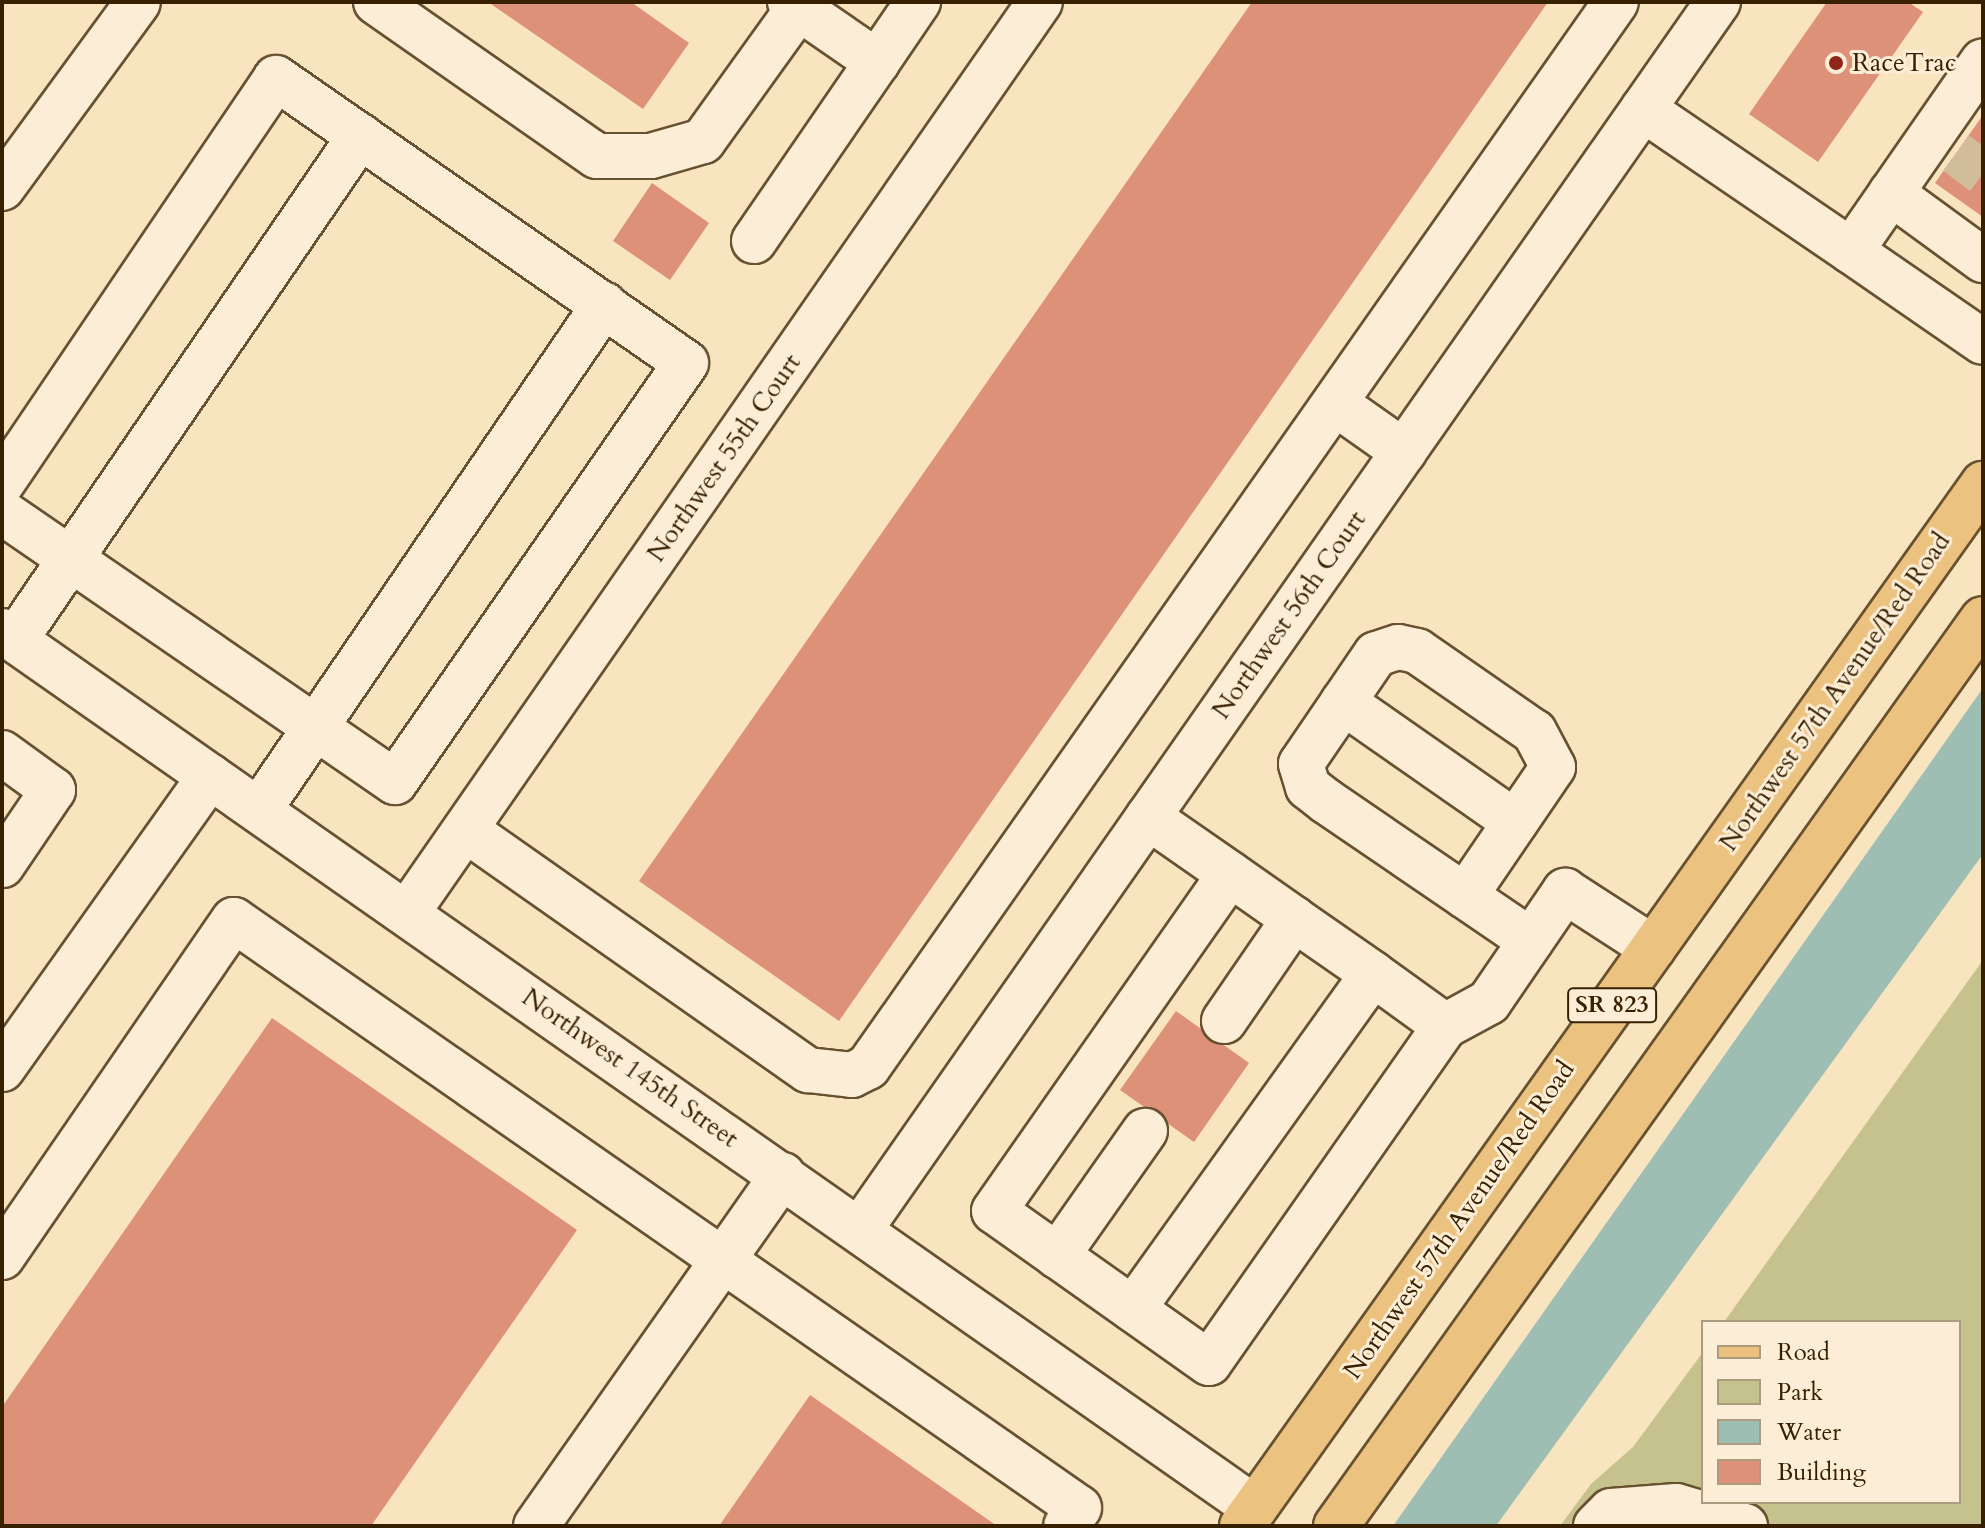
<!DOCTYPE html>
<html>
<head>
<meta charset="utf-8">
<style>
  body { margin:0 }
  #map { position:relative; width:1985px; height:1528px; overflow:hidden; background:#f9e4c0; font-family:Cardo,serif }
  div>[style] { position:absolute }
  .green>* { inset:0; background:#c5c28d }
  .water>* { inset:0; background:#9ebeb4 }
  .building>* { inset:0; background:#dd9179 }
  .minor-tunnel>* { height:44px; margin-top:-22px; transform-origin:0; background:repeating-linear-gradient(90deg,#d2bd9a 0 44px,transparent 0 66px) }
  .roads { filter:drop-shadow(2px 0 #685130) drop-shadow(-2px 0 #685130) drop-shadow(0 2px #685130) drop-shadow(0 -2px #685130) }
  .minor>* { height:44px; margin:-22px; padding:0 22px; transform-origin:22px; border-radius:22px; background:#fbedd6 }
  .major>* { height:44px; margin:-22px; padding:0 22px; transform-origin:22px; border-radius:22px; background:#ecc280 }
  .dots>* { width:22px; height:22px; translate:-50% -50%; box-sizing:border-box; border:4px solid #fbedd6; border-radius:50% }
  span { translate:-50% -50%; white-space:nowrap; text-align:center; line-height:1.15; -webkit-text-stroke:6px #fbedd6; paint-order:stroke }
  .shield-label span { padding:2px 6px; background:#fbedd6; border:2px solid; border-radius:6px; -webkit-text-stroke-width:0 }
  .shield-label { font-size:24px; color:#372000; font-weight:700 }
  .poi-label { font-size:26px; color:#372000 }
  .left { translate:0 -50%; text-align:left }
  .street-label { font-size:26px; color:#372000 }
  .frame { position:absolute; inset:0; border:4px solid #372000; pointer-events:none }
  .legend { position:absolute; left:1701px; top:1320px; width:260px; height:184px; box-sizing:border-box; background:#fbedd6; border:2px solid #ad9b80; margin:0; padding:10px 14px; list-style:none; font-size:24px; color:#372000 }
  .legend li { display:flex; align-items:center; gap:16px; height:40px }
  .legend b { width:40px; border:2px solid #ad9b80 }
</style>
</head>
<body>
<div id="map">
  <div class="green">
    <div style="clip-path:polygon(1983px 960px,1983px 1526px,1560px 1526px,1591px 1484px,1633px 1447px,1703px 1352px,1703px 1502px,1959px 1502px,1959px 1322px,1724px 1322px)"></div>
  </div>
  <div class="water">
    <div style="clip-path:polygon(1983px 688px,1983px 854px,1496px 1526px,1393px 1526px)"></div>
  </div>
  <div class="building">
    <div style="clip-path:polygon(488px 2px,631px 2px,689px 43px,643px 109px)"></div>
    <div style="clip-path:polygon(1252px 2px,1548px 2px,839px 1021px,639px 881px)"></div>
    <div style="clip-path:polygon(1827px 2px,1908px 2px,1923px 12px,1818px 162px,1749px 114px)"></div>
    <div style="clip-path:polygon(1983px 115px,1983px 217px,1935px 183px)"></div>
    <div style="clip-path:polygon(652px 183px,709px 223px,670px 280px,613px 241px)"></div>
    <div style="clip-path:polygon(1176px 1011px,1249px 1063px,1194px 1142px,1120px 1090px)"></div>
    <div style="clip-path:polygon(272px 1018px,577px 1230px,371px 1526px,2px 1526px,2px 1407px)"></div>
    <div style="clip-path:polygon(810px 1395px,997px 1526px,719px 1526px)"></div>
  </div>
  <div class="minor-tunnel">
    <div style="left:1956px;top:153px;width:34px;rotate:37deg"></div>
  </div>
  <div class="roads">
    <div class="minor">
      <div style="left:376px;top:2px;width:269px;rotate:34.9deg"></div>
      <div style="left:597px;top:156px;width:54px"></div>
      <div style="left:651px;top:156px;width:54px;rotate:-16.1deg"></div>
      <div style="left:703px;top:141px;width:171px;rotate:-54.3deg"></div>
      <div style="left:790px;top:2px;width:106px;rotate:34.6deg"></div>
      <div style="left:877px;top:62px;width:73px;rotate:-55.7deg"></div>
      <div style="left:1643px;top:109px;width:252px;rotate:34.3deg"></div>
      <div style="left:1851px;top:251px;width:231px;rotate:-55.2deg"></div>
      <div style="left:2px;top:188px;width:230px;rotate:-53.8deg"></div>
      <div style="left:1891px;top:193px;width:114px;rotate:36.1deg"></div>
      <div style="left:754px;top:241px;width:217px;rotate:-55.5deg"></div>
      <div style="left:1851px;top:251px;width:160px;rotate:34.6deg"></div>
      <div style="left:1336px;top:404px;width:83px;rotate:35.2deg"></div>
      <div style="left:2px;top:483px;width:489px;rotate:-55.9deg"></div>
      <div style="left:276px;top:78px;width:499px;rotate:34.8deg"></div>
      <div style="left:686px;top:363px;width:510px;rotate:124.78deg"></div>
      <div style="left:395px;top:782px;width:477px;rotate:-145.5deg"></div>
      <div style="left:2px;top:631px;width:1529px;rotate:34.99deg"></div>
      <div style="left:15px;top:640px;width:611px;rotate:-55.61deg"></div>
      <div style="left:1343px;top:702px;width:210px;rotate:34.9deg"></div>
      <div style="left:2px;top:753px;width:63px;rotate:36deg"></div>
      <div style="left:53px;top:790px;width:91px;rotate:124.2deg"></div>
      <div style="left:259px;top:810px;width:612px;rotate:-55.66deg"></div>
      <div style="left:1148px;top:817px;width:100px;rotate:34.8deg"></div>
      <div style="left:1230px;top:874px;width:78px;rotate:35.1deg"></div>
      <div style="left:1294px;top:919px;width:96px;rotate:34.8deg"></div>
      <div style="left:1373px;top:974px;width:89px;rotate:35.8deg"></div>
      <div style="left:1445px;top:1026px;width:411px;rotate:125deg"></div>
      <div style="left:1209px;top:1363px;width:263px;rotate:-144.7deg"></div>
      <div style="left:994px;top:1211px;width:411px;rotate:-55deg"></div>
      <div style="left:466px;top:830px;width:418px;rotate:35.1deg"></div>
      <div style="left:808px;top:1070px;width:44px;rotate:6.5deg"></div>
      <div style="left:852px;top:1075px;width:18px;rotate:-27deg"></div>
      <div style="left:868px;top:1067px;width:1301px;rotate:-54.92deg"></div>
      <div style="left:1465px;top:896px;width:156px;rotate:-55.7deg"></div>
      <div style="left:1553px;top:767px;width:40px;rotate:-118deg"></div>
      <div style="left:1534px;top:732px;width:142px;rotate:-145.3deg"></div>
      <div style="left:1417px;top:651px;width:19px;rotate:-168deg"></div>
      <div style="left:1398px;top:647px;width:23px;rotate:162deg"></div>
      <div style="left:1376px;top:654px;width:133px;rotate:124.3deg"></div>
      <div style="left:1301px;top:764px;width:24px;rotate:73deg"></div>
      <div style="left:1308px;top:787px;width:23px;rotate:38deg"></div>
      <div style="left:1326px;top:801px;width:248px;rotate:34.3deg"></div>
      <div style="left:407px;top:913px;width:1109px;rotate:-55.21deg"></div>
      <div style="left:1224px;top:1021px;width:124px;rotate:-55.5deg"></div>
      <div style="left:1445px;top:1026px;width:50px;rotate:-28.6deg"></div>
      <div style="left:1489px;top:1002px;width:135px;rotate:-55.6deg"></div>
      <div style="left:1565px;top:891px;width:105px;rotate:32.9deg"></div>
      <div style="left:2px;top:1069px;width:359px;rotate:-54.6deg"></div>
      <div style="left:861px;top:1228px;width:1496px;rotate:-55.05deg"></div>
      <div style="left:1057px;top:1256px;width:153px;rotate:-54.9deg"></div>
      <div style="left:2px;top:1257px;width:409px;rotate:-55.5deg"></div>
      <div style="left:234px;top:920px;width:1029px;rotate:34.83deg"></div>
      <div style="left:1079px;top:1508px;width:22px;rotate:126deg"></div>
      <div style="left:1133px;top:1309px;width:412px;rotate:-54.4deg"></div>
      <div style="left:536px;top:1526px;width:429px;rotate:-54.9deg"></div>
      <div style="left:1596px;top:1526px;width:21px;rotate:-45deg"></div>
      <div style="left:1611px;top:1511px;width:65px;rotate:-4.4deg"></div>
      <div style="left:1676px;top:1506px;width:72px;rotate:16.2deg"></div>
    </div>
    <div class="major">
      <div style="left:1242px;top:1526px;width:1279px;rotate:-54.58deg"></div>
      <div style="left:1336px;top:1526px;width:1114px;rotate:-54.5deg"></div>
    </div>
  </div>
  <div class="dots">
    <div style="left:1836px;top:63px;background:#8f2418"></div>
  </div>
  <div class="shield-label">
    <span style="left:1612px;top:1005px">SR 823</span>
  </div>
  <div class="poi-label">
    <span class="left" style="left:1852px;top:63px">RaceTrac</span>
  </div>
  <div class="street-label">
    <span style="left:724px;top:458px;rotate:-55deg">Northwest 55th Court</span>
    <span style="left:1289px;top:615px;rotate:-55deg">Northwest 56th Court</span>
    <span style="left:1835px;top:692px;rotate:-55deg">Northwest 57th Avenue/Red Road</span>
    <span style="left:630px;top:1068px;rotate:35deg">Northwest 145th Street</span>
    <span style="left:1459px;top:1220px;rotate:-55deg">Northwest 57th Avenue/Red Road</span>
  </div>
  <div class="frame"></div>
  <ul class="legend">
  <li><b style="height:10px;background:#ecc280"></b>Road</li>
  <li><b style="height:22px;background:#c5c28d"></b>Park</li>
  <li><b style="height:22px;background:#9ebeb4"></b>Water</li>
  <li><b style="height:22px;background:#dd9179"></b>Building</li>
  </ul>
</div>
</body>
</html>
